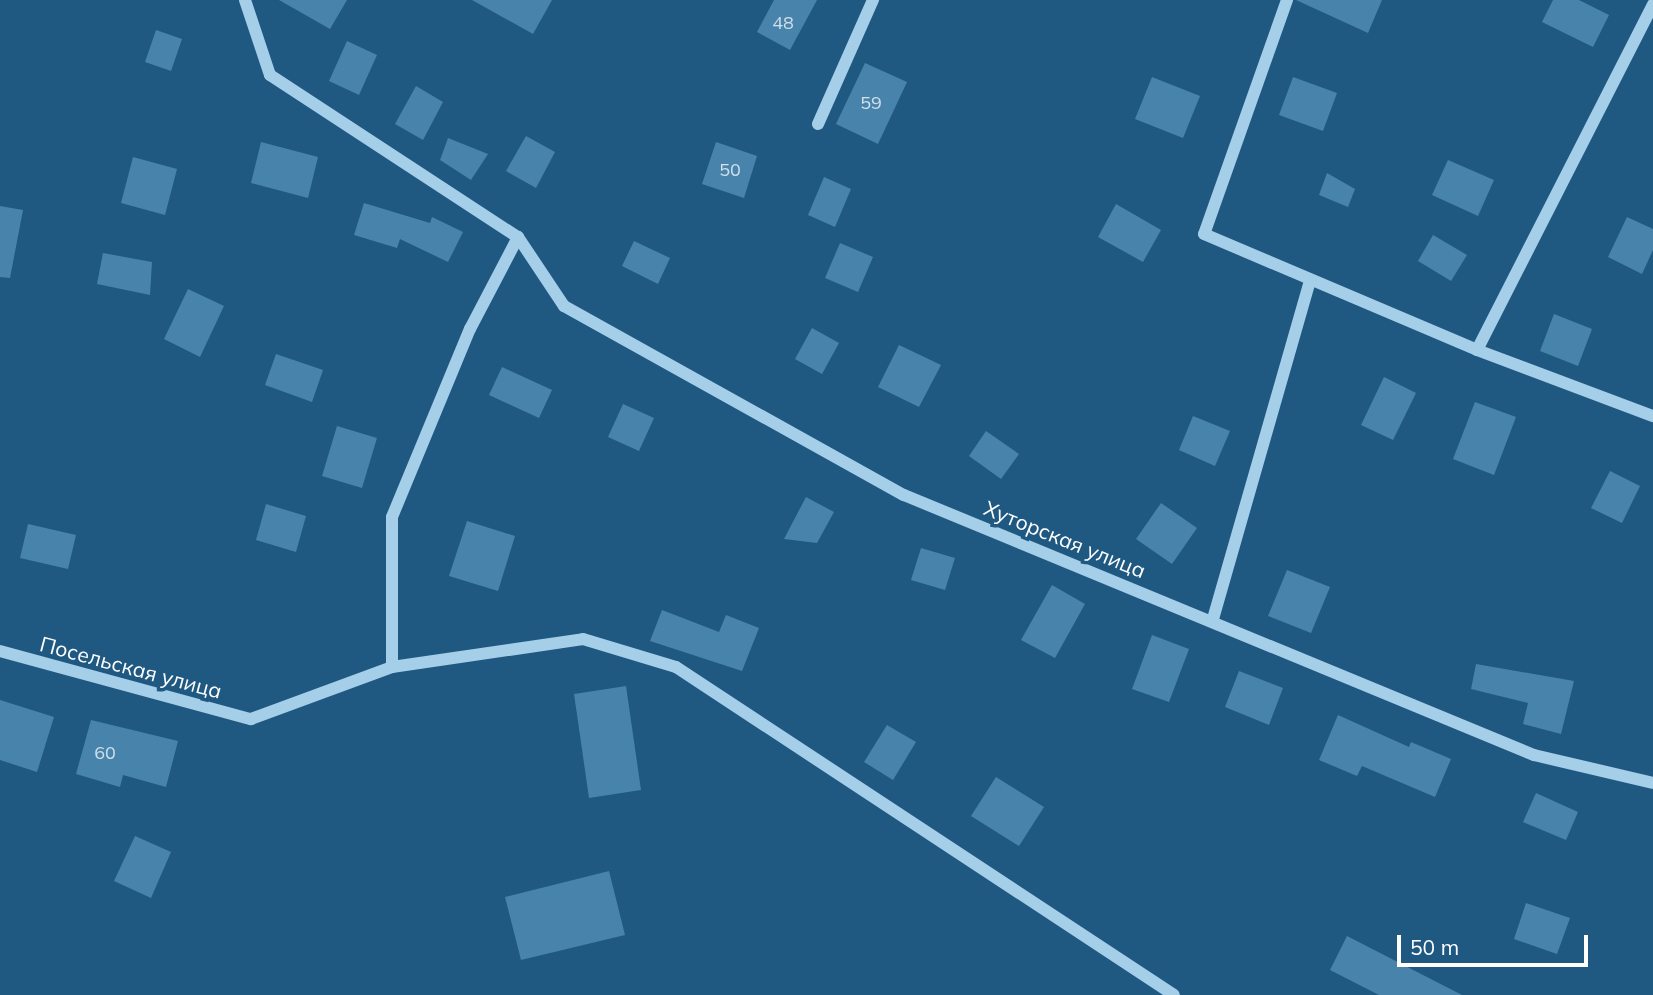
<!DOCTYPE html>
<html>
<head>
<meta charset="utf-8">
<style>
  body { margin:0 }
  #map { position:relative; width:1653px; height:995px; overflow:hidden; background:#1f5982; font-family:Mulish,sans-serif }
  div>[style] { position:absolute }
  .building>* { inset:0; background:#4883ab }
  .minor>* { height:12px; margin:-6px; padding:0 6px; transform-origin:6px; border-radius:6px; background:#a5cee9 }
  span { translate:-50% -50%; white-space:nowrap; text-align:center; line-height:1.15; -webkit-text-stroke:7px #1f5982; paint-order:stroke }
  .number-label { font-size:18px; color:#d1e0ea }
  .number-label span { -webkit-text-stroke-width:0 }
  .street-label { font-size:21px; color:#fff }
  .scale { position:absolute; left:1397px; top:935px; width:191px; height:32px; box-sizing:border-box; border:4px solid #fff; border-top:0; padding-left:9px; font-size:21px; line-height:24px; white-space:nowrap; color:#fff; -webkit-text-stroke:5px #1f5982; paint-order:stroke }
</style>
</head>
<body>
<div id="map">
  <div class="building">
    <div style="clip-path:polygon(279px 0,347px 0,330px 29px)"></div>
    <div style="clip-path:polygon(472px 0,552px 0,533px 34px)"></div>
    <div style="clip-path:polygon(774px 0,817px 0,790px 50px,757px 32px)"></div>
    <div style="clip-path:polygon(1296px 0,1382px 0,1368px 33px)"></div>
    <div style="clip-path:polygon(1553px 0,1579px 0,1609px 15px,1593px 47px,1542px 22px)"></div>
    <div style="clip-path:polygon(156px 30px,182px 39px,171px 71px,145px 62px)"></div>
    <div style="clip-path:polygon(347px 41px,377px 55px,359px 95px,329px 81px)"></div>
    <div style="clip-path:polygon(865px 63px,907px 82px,878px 144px,836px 124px)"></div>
    <div style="clip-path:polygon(1152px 77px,1200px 96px,1183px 138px,1135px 119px)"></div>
    <div style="clip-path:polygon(1293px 77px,1337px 93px,1323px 131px,1279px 115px)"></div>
    <div style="clip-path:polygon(416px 86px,443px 102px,423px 140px,395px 124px)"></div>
    <div style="clip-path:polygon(526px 136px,555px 152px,536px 188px,506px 171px)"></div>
    <div style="clip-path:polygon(448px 138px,488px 154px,471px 180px,440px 160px)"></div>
    <div style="clip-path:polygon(261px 142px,318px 157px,308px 198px,251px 183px)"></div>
    <div style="clip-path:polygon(716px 142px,757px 156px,744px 198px,702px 184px)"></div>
    <div style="clip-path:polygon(133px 157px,177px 169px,165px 215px,121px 203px)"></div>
    <div style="clip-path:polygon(1448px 160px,1494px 180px,1478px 216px,1432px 195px)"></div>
    <div style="clip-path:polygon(1327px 173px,1355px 189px,1348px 207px,1319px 195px)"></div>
    <div style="clip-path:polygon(824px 177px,851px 189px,835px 227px,808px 215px)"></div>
    <div style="clip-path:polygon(364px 203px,430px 223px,432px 217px,463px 232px,448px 262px,400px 239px,397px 248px,354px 235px)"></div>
    <div style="clip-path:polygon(1116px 204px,1161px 230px,1143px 262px,1098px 237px)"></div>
    <div style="clip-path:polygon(0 206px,23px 210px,10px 278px,0 277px)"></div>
    <div style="clip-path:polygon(1627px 217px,1653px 229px,1653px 250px,1642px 274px,1608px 257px)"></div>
    <div style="clip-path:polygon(1433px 235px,1467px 255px,1451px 281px,1418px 261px)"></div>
    <div style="clip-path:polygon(634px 241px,670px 258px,658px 284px,622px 266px)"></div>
    <div style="clip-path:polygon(840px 243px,873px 257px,858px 292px,825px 278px)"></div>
    <div style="clip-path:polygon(103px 253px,152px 262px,150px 295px,97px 284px)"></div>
    <div style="clip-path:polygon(188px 289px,224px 306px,200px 357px,164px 339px)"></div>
    <div style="clip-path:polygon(1554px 314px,1592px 329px,1578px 366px,1540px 351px)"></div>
    <div style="clip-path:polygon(812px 328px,839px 343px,822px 374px,795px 359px)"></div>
    <div style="clip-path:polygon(899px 345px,941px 365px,919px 407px,878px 387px)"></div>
    <div style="clip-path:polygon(276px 354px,323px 370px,312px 402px,265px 385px)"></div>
    <div style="clip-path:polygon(502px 367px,552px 390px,539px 418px,489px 395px)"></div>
    <div style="clip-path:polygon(1384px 377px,1416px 393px,1393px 440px,1361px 425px)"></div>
    <div style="clip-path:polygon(1475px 402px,1516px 417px,1494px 475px,1453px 459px)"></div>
    <div style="clip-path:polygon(623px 404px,654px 418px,639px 451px,608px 437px)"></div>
    <div style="clip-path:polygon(1193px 416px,1230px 431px,1215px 466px,1179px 450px)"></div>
    <div style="clip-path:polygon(337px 426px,377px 438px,362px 488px,322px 476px)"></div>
    <div style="clip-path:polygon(986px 431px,1019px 454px,1001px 479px,969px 456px)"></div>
    <div style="clip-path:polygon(1610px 471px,1640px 486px,1622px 523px,1591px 508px)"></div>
    <div style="clip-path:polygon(806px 497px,834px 512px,817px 543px,784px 539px)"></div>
    <div style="clip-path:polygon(1161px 503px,1197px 528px,1172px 564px,1136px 539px)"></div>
    <div style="clip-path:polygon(266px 504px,306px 516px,296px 552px,256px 540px)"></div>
    <div style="clip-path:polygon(467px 521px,515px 536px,498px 591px,449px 576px)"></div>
    <div style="clip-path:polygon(28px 524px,76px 535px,68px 569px,20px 558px)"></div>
    <div style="clip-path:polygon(921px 548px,955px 558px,945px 590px,911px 580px)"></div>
    <div style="clip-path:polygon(1287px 570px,1330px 587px,1311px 633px,1268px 616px)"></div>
    <div style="clip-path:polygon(1052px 585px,1085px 604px,1055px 658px,1021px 640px)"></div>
    <div style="clip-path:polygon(662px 610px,719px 632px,726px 615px,759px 628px,742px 671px,650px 641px)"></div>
    <div style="clip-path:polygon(1152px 635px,1189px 649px,1169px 702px,1132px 689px)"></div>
    <div style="clip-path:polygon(1476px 664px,1574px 681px,1561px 734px,1523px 724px,1528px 703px,1471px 689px)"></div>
    <div style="clip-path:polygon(1239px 671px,1283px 688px,1269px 725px,1225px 707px)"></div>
    <div style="clip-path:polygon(626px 686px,641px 790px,589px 798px,574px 694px)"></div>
    <div style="clip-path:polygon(0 700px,54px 717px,37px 772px,0 760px)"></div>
    <div style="clip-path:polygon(1338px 715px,1409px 747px,1411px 742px,1451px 759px,1435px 797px,1362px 766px,1357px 776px,1319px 760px)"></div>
    <div style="clip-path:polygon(91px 720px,178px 741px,166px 787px,123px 775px,120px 787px,76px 774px)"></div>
    <div style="clip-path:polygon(887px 725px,916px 742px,893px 780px,864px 762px)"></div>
    <div style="clip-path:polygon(996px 777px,1044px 807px,1019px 846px,971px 816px)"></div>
    <div style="clip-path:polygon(1536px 793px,1578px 812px,1566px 840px,1523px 822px)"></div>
    <div style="clip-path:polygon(135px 836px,171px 852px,151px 898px,114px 881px)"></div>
    <div style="clip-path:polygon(609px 871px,625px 935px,521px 960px,505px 897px)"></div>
    <div style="clip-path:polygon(1526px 903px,1570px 918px,1557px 954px,1514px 939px)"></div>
    <div style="clip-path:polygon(1347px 936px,1462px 995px,1379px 995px,1330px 970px)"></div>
  </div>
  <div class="minor">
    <div style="left:245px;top:0;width:79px;rotate:71.6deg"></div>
    <div style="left:270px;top:75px;width:296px;rotate:33.2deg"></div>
    <div style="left:518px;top:237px;width:83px;rotate:56.3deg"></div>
    <div style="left:564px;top:306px;width:389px;rotate:29.1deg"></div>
    <div style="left:904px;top:495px;width:682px;rotate:22.43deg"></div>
    <div style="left:1534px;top:755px;width:122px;rotate:13.2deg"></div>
    <div style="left:1287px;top:0;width:248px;rotate:109.5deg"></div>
    <div style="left:1204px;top:234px;width:297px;rotate:23deg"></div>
    <div style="left:1477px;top:350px;width:188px;rotate:20.6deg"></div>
    <div style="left:818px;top:124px;width:136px;rotate:-66.1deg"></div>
    <div style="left:1477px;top:350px;width:388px;rotate:-63deg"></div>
    <div style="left:1213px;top:619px;width:353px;rotate:-74deg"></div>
    <div style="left:0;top:651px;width:260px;rotate:15.2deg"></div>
    <div style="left:251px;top:719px;width:150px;rotate:-20.2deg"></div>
    <div style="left:392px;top:667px;width:193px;rotate:-8.3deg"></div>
    <div style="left:583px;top:639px;width:97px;rotate:16.8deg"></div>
    <div style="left:676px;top:667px;width:596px;rotate:33.37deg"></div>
    <div style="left:392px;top:667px;width:150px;rotate:-90deg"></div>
    <div style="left:392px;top:517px;width:204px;rotate:-67.5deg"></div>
    <div style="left:470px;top:329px;width:104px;rotate:-62.4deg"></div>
  </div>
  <div class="number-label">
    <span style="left:783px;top:23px">48</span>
    <span style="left:871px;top:103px">59</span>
    <span style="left:730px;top:170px">50</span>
    <span style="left:105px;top:753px">60</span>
  </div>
  <div class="street-label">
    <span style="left:1065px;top:539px;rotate:22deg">Хуторская улица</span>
    <span style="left:131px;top:667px;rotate:15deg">Посельская улица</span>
  </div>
  <div class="scale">50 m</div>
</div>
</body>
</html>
